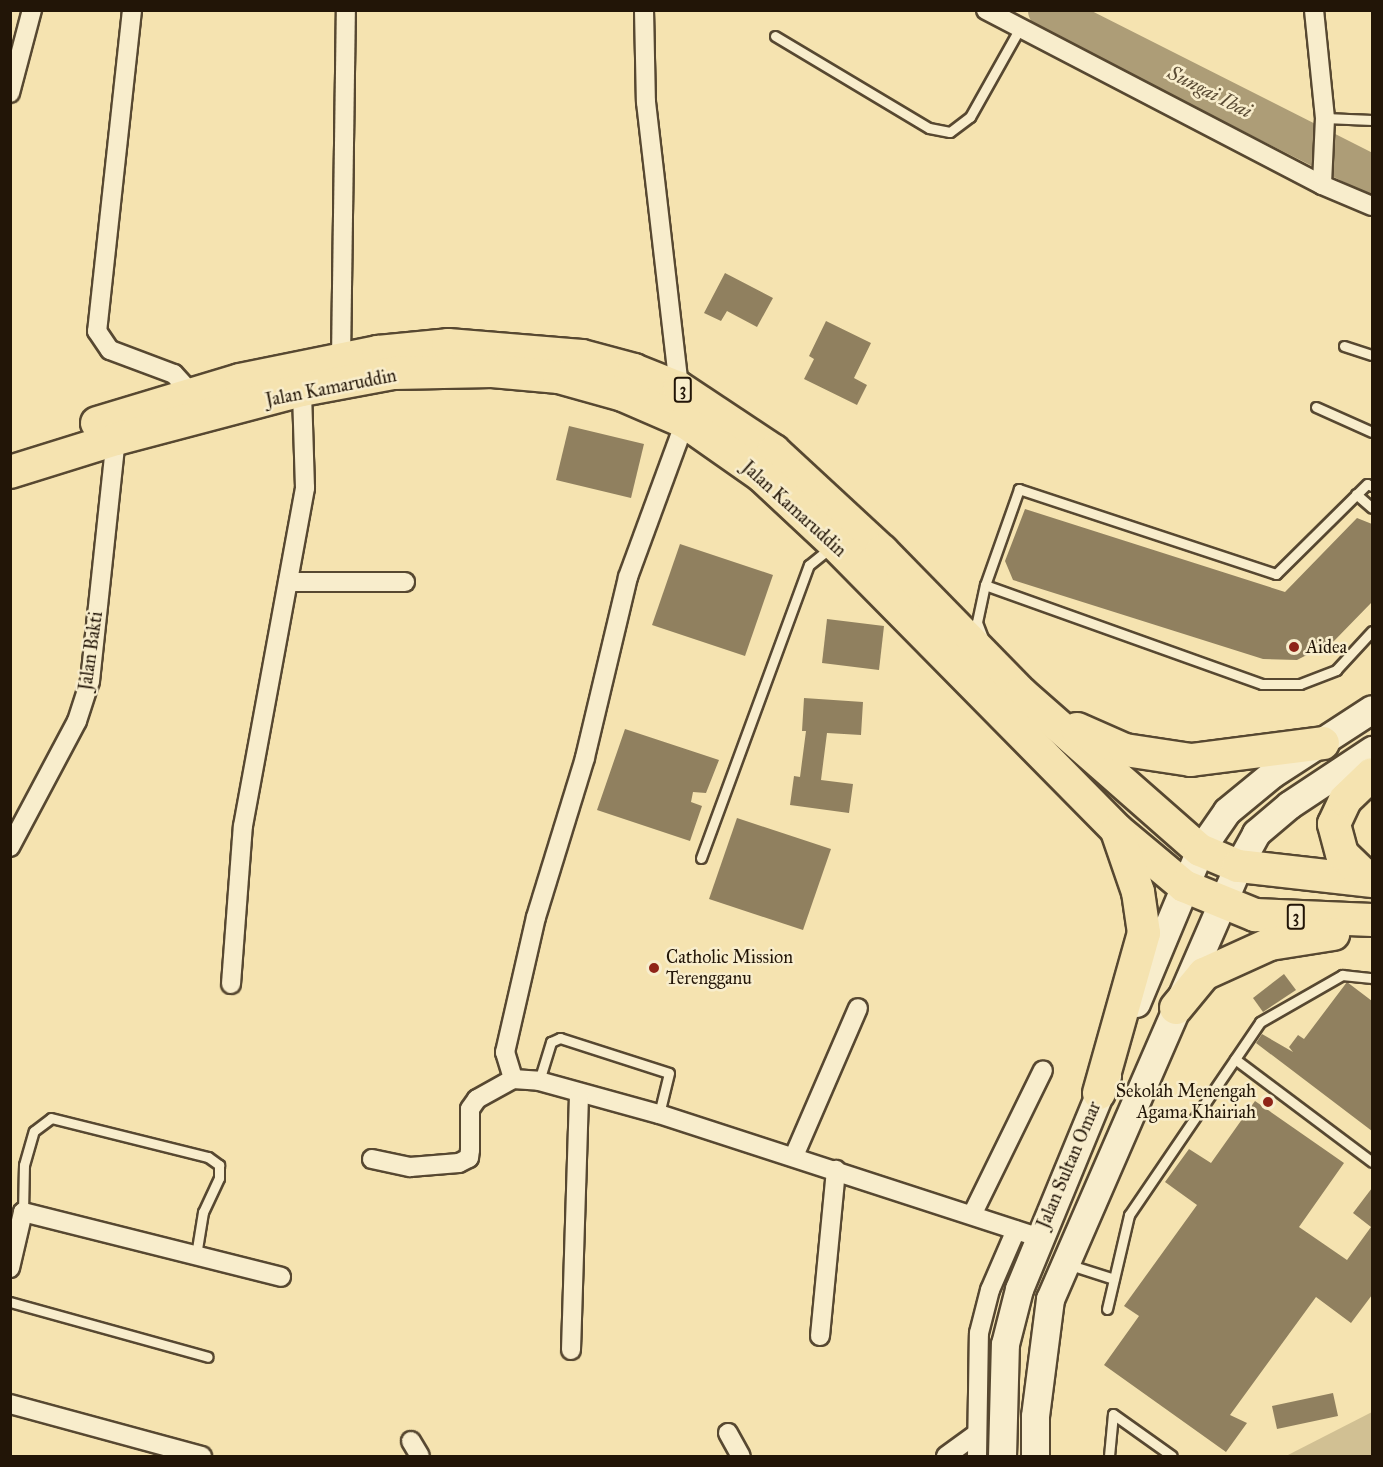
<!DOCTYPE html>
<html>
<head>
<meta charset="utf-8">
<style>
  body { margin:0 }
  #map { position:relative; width:1383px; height:1467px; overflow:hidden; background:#f5e3b0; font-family:"IM FELL Great Primer",serif }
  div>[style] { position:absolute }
  .green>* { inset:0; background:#d1c093 }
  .river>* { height:39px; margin:-19.5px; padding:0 19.5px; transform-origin:19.5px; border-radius:19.5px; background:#ad9d77 }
  .building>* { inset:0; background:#90805f }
  .roads { filter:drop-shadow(2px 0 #574831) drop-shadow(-2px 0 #574831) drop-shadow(0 2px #574831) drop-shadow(0 -2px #574831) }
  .service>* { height:9px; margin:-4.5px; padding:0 4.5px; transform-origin:4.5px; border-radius:4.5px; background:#f8edcc }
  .minor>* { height:18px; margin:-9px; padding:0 9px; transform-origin:9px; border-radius:9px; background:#f8edcc }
  .secondary>* { height:27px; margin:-13.5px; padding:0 13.5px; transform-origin:13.5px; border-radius:13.5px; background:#f8edcc }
  .trunk>* { height:32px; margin:-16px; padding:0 16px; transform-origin:16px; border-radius:16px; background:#f5e3b0 }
  .dots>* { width:16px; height:16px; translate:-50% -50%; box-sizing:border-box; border:3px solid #f8edcc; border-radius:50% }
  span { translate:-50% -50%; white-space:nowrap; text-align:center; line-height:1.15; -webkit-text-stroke:5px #f8edcc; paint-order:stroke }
  .shield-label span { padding:2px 4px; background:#f8edcc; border:2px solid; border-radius:4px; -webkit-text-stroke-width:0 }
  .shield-label { font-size:16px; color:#221507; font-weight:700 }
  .street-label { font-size:18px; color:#221507 }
  .poi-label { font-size:18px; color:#221507 }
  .left { translate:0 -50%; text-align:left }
  .right { translate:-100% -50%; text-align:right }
  .water-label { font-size:20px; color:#5a4b34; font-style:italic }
  .frame { position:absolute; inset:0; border:12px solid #221507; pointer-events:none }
</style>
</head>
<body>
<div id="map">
  <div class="green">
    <div style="clip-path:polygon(1372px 1412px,1372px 1456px,1286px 1456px)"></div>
  </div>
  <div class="river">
    <div style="left:1047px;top:10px;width:364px;rotate:26.8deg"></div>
  </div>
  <div class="building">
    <div style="clip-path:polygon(725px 273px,773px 298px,757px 327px,727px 311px,721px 321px,704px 313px)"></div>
    <div style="clip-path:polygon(826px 321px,871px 343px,854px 378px,867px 385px,857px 405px,804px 379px,814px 359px,809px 356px)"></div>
    <div style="clip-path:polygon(569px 426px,644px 444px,631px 498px,556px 480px)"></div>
    <div style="clip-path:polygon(1025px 509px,1285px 592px,1357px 518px,1372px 524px,1372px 602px,1334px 641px,1297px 660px,1263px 659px,1013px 580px,1005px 561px)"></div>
    <div style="clip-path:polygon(680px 544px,773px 575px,745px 656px,652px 625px)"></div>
    <div style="clip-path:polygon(827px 619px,884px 626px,879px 670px,822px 663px)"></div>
    <div style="clip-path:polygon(804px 698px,863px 702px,861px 735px,827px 733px,821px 780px,853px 784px,849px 813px,790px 805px,794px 776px,800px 777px,806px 731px,802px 731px)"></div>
    <div style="clip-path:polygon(625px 729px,719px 760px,706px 793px,693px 792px,691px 802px,702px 806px,690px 841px,597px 810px)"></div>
    <div style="clip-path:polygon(737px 818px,831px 849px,803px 930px,709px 899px)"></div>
    <div style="clip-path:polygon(1284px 974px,1296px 990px,1263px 1012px,1253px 998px)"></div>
    <div style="clip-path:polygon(1347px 982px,1372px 1001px,1372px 1131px,1256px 1043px,1262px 1034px,1293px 1052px,1289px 1047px,1298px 1035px,1304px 1039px)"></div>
    <div style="clip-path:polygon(1255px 1101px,1344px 1163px,1299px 1227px,1347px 1260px,1371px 1227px,1353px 1213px,1372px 1188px,1372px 1295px,1351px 1323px,1316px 1297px,1230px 1415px,1247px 1423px,1226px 1452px,1104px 1365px,1139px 1316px,1124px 1306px,1197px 1205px,1165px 1182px,1189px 1149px,1211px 1163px)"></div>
    <div style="clip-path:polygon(1333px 1393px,1338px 1416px,1277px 1429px,1272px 1406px)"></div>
  </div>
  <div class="roads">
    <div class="service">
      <div style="left:775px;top:36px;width:179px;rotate:30.9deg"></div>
      <div style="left:929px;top:128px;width:21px;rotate:11deg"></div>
      <div style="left:950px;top:132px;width:25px;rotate:-37deg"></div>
      <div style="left:970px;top:117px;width:102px;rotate:-60.7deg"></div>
      <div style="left:1325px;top:118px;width:47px;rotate:2.4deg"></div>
      <div style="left:1344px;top:346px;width:29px;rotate:18deg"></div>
      <div style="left:1316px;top:407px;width:61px;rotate:24.1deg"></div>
      <div style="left:1372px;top:486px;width:5px;rotate:-158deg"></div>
      <div style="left:1367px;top:484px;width:128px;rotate:135.3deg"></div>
      <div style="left:1276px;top:574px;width:271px;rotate:-161.7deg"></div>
      <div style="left:1019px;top:489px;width:102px;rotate:109.5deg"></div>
      <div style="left:985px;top:585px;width:294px;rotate:19.7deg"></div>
      <div style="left:1262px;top:684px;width:38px"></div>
      <div style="left:1300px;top:684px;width:39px;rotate:-21deg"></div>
      <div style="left:1336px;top:670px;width:53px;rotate:-47.3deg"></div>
      <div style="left:1356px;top:494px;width:21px;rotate:41deg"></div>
      <div style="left:983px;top:638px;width:17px;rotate:-111deg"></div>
      <div style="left:977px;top:622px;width:38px;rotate:-78deg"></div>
      <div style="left:701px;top:858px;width:312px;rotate:-69.8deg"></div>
      <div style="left:809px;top:565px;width:28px;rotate:-39deg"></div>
      <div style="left:1235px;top:1059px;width:171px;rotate:36.9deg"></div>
      <div style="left:539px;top:1081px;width:41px;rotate:-72.9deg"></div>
      <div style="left:551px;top:1042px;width:10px;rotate:-24deg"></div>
      <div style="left:560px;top:1038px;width:114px;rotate:17.8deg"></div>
      <div style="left:669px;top:1073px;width:42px;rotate:103.7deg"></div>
      <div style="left:23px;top:1212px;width:47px;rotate:-88.8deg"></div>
      <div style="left:24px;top:1165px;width:35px;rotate:-74deg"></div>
      <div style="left:34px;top:1131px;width:21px;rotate:-37deg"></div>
      <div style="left:51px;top:1118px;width:162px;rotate:14deg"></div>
      <div style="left:208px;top:1157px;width:14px;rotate:36deg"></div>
      <div style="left:219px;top:1165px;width:13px;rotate:90deg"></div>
      <div style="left:219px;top:1178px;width:38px;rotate:115deg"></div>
      <div style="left:203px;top:1212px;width:44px;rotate:99.2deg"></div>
      <div style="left:1067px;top:1264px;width:49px;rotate:17.7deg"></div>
      <div style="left:10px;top:1302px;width:205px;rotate:15.5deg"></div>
      <div style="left:1107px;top:1309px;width:97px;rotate:-76.8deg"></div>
      <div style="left:1129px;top:1215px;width:233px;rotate:-55.8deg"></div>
      <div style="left:1260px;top:1022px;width:95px;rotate:-29.8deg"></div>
      <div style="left:1342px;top:975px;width:30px;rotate:6deg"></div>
      <div style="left:1109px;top:1456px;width:42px;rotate:-84.6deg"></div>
      <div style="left:1113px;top:1414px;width:72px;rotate:35.4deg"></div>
    </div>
    <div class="minor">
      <div style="left:132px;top:10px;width:323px;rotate:96.2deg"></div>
      <div style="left:97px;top:331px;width:23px;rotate:56deg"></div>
      <div style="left:110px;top:350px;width:68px;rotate:20.6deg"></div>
      <div style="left:174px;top:374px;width:27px;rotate:48deg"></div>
      <div style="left:644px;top:10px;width:92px;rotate:88.8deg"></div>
      <div style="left:646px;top:102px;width:288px;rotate:83.4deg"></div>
      <div style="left:986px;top:10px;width:379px;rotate:27.5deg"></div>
      <div style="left:1322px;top:185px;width:54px;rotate:22.8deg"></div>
      <div style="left:1314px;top:10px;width:109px;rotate:84.2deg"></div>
      <div style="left:1325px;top:118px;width:67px;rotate:92.6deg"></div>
      <div style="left:10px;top:93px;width:86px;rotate:-75.2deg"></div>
      <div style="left:341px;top:359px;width:349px;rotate:-89.2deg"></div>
      <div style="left:685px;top:422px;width:165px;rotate:110.2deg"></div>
      <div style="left:628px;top:577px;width:186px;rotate:103.4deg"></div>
      <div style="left:585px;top:758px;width:166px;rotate:107.1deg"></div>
      <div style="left:536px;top:917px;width:139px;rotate:102.9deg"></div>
      <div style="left:505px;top:1052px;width:28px;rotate:73deg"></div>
      <div style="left:513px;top:1079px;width:26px;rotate:4deg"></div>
      <div style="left:539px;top:1081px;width:124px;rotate:15.4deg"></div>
      <div style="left:659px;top:1114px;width:398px;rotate:18deg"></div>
      <div style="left:288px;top:582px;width:117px"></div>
      <div style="left:10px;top:847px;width:143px;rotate:-62deg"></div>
      <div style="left:77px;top:721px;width:42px;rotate:-72deg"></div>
      <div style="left:90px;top:681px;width:243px;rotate:-83.9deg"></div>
      <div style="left:231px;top:984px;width:158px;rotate:-85.7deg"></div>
      <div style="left:243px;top:826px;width:344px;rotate:-79.6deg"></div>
      <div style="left:305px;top:488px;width:98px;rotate:-91.8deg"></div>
      <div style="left:794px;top:1156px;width:161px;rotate:-66.6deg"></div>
      <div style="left:372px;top:1159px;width:39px;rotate:12deg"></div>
      <div style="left:410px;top:1167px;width:49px;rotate:-4.7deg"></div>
      <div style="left:459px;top:1163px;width:11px;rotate:-27deg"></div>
      <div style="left:469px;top:1158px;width:8px;rotate:-83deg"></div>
      <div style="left:470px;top:1150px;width:41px;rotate:-90deg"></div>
      <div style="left:470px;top:1109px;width:12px;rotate:-55deg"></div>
      <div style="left:477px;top:1099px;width:41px;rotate:-29.1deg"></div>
      <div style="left:972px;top:1215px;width:161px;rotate:-63.9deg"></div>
      <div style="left:10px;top:1268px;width:57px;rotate:-76.9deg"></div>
      <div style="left:23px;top:1212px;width:266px;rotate:14.1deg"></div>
      <div style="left:820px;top:1336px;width:167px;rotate:-84.5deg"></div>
      <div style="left:571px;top:1350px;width:257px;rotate:-88.2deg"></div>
      <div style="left:10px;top:1404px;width:199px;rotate:15.2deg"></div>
      <div style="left:728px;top:1433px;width:26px;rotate:61deg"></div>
      <div style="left:411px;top:1441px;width:17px;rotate:59deg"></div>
      <div style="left:946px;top:1456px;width:37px;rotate:-36deg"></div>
      <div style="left:977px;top:1456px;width:123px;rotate:-89.1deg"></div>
      <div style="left:979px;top:1333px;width:44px;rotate:-75.7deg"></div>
      <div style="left:990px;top:1290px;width:65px;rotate:-66.6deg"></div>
    </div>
    <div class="secondary">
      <div style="left:1136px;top:1003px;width:166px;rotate:-67.3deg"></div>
      <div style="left:1200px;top:850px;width:47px;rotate:-55.3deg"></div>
      <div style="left:1227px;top:811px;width:58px;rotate:-39.4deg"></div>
      <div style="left:1272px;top:774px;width:119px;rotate:-33deg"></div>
      <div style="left:1002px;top:1456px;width:112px;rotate:-88.5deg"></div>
      <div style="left:1005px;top:1344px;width:57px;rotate:-75.7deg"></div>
      <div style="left:1019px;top:1289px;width:231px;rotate:-67.6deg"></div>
      <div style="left:1035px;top:1456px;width:40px;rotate:-90deg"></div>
      <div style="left:1035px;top:1416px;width:118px;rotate:-82.7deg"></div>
      <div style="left:1050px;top:1299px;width:472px;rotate:-66.5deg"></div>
      <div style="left:1238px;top:866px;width:38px;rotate:-61deg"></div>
      <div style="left:1256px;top:833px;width:43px;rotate:-40.3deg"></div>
      <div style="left:1289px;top:805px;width:100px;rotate:-33.5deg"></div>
    </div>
    <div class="trunk">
      <div style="left:97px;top:423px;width:149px;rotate:-16.7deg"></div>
      <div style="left:240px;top:380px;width:141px;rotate:-11.5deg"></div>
      <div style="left:378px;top:352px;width:70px;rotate:-5.7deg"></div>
      <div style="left:448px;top:345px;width:134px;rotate:4.7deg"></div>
      <div style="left:582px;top:356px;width:54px;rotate:15.1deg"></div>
      <div style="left:634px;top:370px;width:48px;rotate:21.8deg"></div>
      <div style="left:679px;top:388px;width:114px;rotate:33.6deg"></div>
      <div style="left:774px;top:451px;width:147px;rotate:42.8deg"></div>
      <div style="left:882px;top:551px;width:199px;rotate:45.6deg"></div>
      <div style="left:1021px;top:693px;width:238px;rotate:41.3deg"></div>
      <div style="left:1200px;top:850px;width:41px;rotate:22.8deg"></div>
      <div style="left:1238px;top:866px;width:135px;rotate:6.4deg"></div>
      <div style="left:10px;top:472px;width:111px;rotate:-17.3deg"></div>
      <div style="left:116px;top:439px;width:192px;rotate:-14.8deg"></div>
      <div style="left:302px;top:390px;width:94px;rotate:-10.5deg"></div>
      <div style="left:394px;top:373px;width:98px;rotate:-1.2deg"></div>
      <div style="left:492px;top:371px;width:67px;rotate:5.1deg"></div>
      <div style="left:559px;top:377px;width:66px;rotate:15.7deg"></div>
      <div style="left:623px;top:395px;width:68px;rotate:23.5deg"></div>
      <div style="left:685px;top:422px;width:94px;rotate:35deg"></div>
      <div style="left:762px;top:476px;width:100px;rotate:43deg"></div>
      <div style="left:835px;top:544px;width:402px;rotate:45.4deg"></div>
      <div style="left:1117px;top:830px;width:87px;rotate:39.9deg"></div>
      <div style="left:1184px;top:886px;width:77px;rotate:22.2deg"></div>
      <div style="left:1255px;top:915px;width:117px;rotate:2.4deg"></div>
      <div style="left:1077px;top:729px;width:52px;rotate:23.6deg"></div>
      <div style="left:1125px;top:750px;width:67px;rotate:8.6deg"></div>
      <div style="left:1191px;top:760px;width:133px;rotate:-7.3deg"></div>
      <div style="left:1369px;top:880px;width:37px;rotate:-136deg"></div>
      <div style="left:1342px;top:854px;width:31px;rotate:-105deg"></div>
      <div style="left:1334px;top:824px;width:26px;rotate:-65deg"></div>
      <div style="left:1345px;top:800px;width:37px;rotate:-44deg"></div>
      <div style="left:1176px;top:1008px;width:44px;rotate:-50.5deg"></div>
      <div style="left:1204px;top:974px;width:72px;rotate:-24.4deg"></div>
      <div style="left:1270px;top:944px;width:64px;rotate:-9deg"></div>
      <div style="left:1099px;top:1093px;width:166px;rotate:-74.3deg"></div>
      <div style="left:1144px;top:933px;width:41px;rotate:-98.3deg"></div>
      <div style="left:1138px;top:892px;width:65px;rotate:-109deg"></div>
    </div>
  </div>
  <div class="dots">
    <div style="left:1294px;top:647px;background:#8f2418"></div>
    <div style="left:654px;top:968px;background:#8f2418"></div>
    <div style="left:1268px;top:1102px;background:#8f2418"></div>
  </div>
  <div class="shield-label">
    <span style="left:683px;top:390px">3</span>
    <span style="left:1296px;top:917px">3</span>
  </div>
  <div class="street-label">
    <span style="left:331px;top:388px;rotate:-11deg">Jalan Kamaruddin</span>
    <span style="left:794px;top:509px;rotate:42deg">Jalan Kamaruddin</span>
    <span style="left:91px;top:651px;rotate:-82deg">Jalan Bakti</span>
    <span style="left:1069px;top:1165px;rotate:-67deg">Jalan Sultan Omar</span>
  </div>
  <div class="poi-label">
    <span class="left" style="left:1306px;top:647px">Aidea</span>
    <span class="left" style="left:666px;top:968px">Catholic Mission<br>Terengganu</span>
    <span class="right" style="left:1256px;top:1102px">Sekolah Menengah<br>Agama Khairiah</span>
  </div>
  <div class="water-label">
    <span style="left:1210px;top:92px;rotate:27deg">Sungai Ibai</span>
  </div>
  <div class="frame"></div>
</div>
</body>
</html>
